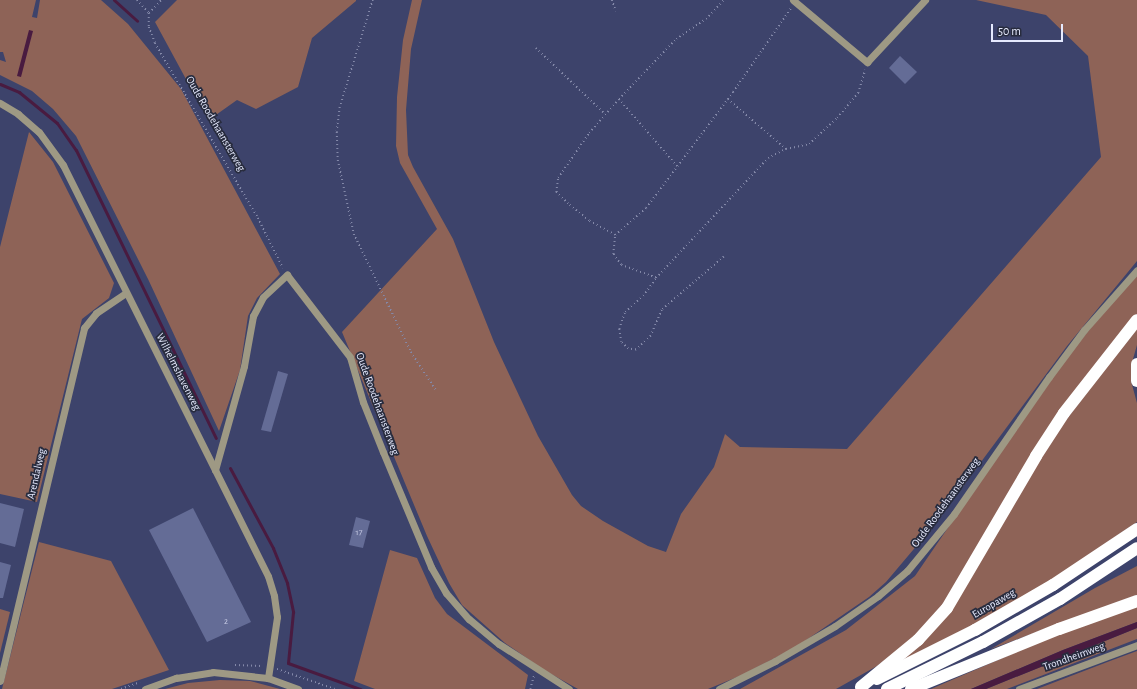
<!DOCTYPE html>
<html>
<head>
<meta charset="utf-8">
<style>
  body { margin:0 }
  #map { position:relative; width:1137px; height:689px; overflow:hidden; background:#3d436b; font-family:"Alegreya Sans",sans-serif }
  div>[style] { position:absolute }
  .green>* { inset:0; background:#8e6357 }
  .water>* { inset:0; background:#491b40 }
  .stream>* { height:3px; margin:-1.5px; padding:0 1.5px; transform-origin:1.5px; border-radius:1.5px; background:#491b40 }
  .building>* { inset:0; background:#646c96 }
  .path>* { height:1.5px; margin-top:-0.75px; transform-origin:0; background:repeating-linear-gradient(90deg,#8489a9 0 1px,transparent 0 4px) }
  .minor>* { height:7px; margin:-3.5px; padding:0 3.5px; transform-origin:3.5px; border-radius:3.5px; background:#9e9984 }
  .highway>* { height:12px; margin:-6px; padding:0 6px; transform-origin:6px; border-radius:6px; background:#fff }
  span { translate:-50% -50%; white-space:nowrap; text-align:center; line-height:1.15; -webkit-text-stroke:3.5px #282c3e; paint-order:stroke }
  .number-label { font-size:9px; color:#c6cae4 }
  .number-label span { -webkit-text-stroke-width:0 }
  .street-label { font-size:11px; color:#e6eafe }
  .scale { position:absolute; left:991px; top:24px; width:72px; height:18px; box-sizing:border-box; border:2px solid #e6eafe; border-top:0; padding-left:5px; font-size:12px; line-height:14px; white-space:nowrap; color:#e6eafe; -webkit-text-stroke:3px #282c3e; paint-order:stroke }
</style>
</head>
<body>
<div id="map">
  <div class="green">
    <div style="clip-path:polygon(0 0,36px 0,32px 17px,37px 18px,40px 0,101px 0,128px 24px,181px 89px,280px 274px,257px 298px,248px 316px,240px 370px,219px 431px,148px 279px,76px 136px,53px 109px,32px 91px,0 75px,0 60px,6px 62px,3px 52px,0 52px)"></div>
    <div style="clip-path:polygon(177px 0,356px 0,356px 1px,312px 38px,298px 87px,256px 109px,237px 100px,213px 117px,187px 81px,155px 22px)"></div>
    <div style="clip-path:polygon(412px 0,422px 0,411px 49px,406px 110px,408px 155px,413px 167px,453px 239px,494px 342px,538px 436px,572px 495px,581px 506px,603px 521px,648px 546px,666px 552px,681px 514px,714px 467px,725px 434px,740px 447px,847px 449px,1101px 157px,1088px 56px,1046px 15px,976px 0,1137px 0,1137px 261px,1067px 346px,935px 524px,886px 582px,869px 597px,796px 647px,742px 675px,708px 689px,578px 689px,544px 670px,505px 643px,462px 605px,449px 583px,427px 536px,342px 332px,437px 229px,400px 163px,396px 146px,397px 97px,403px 40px)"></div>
    <div style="clip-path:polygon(29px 132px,53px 162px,114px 283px,109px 298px,82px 319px,37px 502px,0 494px,0 247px)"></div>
    <div style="clip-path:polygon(1137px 274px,1137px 314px,1113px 343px,947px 602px,912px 640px,877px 666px,836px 689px,740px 689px,846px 630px,915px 576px,1049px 380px,1113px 300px)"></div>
    <div style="clip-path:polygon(1137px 326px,1137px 345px,1133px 359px,1131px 381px,1137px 403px,1137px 522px,1055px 578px,992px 615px,888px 669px,916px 646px,1044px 449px)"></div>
    <div style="clip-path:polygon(39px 542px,111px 561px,169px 670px,112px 689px,2px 689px)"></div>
    <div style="clip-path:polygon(390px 550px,417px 558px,435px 598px,447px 614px,528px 675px,525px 689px,375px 689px,354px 681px)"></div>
    <div style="clip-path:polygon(1137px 566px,1137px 595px,991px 649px,1095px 588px)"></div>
    <div style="clip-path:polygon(1137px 604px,1137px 622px,1063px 650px,971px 689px,931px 689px,1058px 634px)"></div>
    <div style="clip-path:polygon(0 609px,10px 612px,0 653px)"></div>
    <div style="clip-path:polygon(1137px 628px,1137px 639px,1007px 689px,986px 689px)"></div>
    <div style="clip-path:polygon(1137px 651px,1137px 689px,1037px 689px,1110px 661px)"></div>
    <div style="clip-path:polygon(220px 680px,250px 681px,280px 689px,165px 689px,188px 683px)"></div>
  </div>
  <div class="water">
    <div style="clip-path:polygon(29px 30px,33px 31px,21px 77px,17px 76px)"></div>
    <div style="clip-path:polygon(1137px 622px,1137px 628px,986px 689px,971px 689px,1063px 650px)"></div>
  </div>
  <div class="stream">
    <div style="left:114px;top:0;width:31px;rotate:42deg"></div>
    <div style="left:0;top:84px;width:21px;rotate:23deg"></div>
    <div style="left:19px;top:92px;width:49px;rotate:39.2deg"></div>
    <div style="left:57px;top:123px;width:33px;rotate:55deg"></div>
    <div style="left:76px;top:150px;width:320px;rotate:64.1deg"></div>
    <div style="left:230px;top:468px;width:91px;rotate:61.7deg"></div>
    <div style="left:273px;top:548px;width:38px;rotate:68deg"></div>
    <div style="left:287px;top:583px;width:30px;rotate:78deg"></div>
    <div style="left:293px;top:612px;width:51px;rotate:95.6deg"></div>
    <div style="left:288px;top:663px;width:77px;rotate:19.9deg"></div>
  </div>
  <div class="building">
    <div style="clip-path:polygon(900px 56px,917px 72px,905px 84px,889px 68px)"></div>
    <div style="clip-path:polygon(278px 371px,288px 374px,271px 432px,261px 430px)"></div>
    <div style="clip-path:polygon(0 503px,24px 509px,15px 547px,0 543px)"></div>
    <div style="clip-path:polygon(193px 508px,251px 622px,207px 642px,149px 530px)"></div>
    <div style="clip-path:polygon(356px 517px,370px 521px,363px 548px,349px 545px)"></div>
    <div style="clip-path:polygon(0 562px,11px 565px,3px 598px,0 598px)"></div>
  </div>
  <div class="path">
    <div style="left:137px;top:0;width:18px;rotate:47deg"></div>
    <div style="left:373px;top:0;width:112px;rotate:107.1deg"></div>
    <div style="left:340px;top:107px;width:25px;rotate:97deg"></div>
    <div style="left:337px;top:132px;width:28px;rotate:88deg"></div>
    <div style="left:338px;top:160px;width:76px;rotate:77.8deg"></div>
    <div style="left:354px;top:234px;width:131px;rotate:64.2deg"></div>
    <div style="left:411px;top:352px;width:45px;rotate:56.7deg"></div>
    <div style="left:612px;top:0;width:12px;rotate:70deg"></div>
    <div style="left:149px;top:13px;width:14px;rotate:90deg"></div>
    <div style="left:149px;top:27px;width:17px;rotate:69deg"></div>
    <div style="left:155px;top:43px;width:203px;rotate:59.5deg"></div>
    <div style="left:258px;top:218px;width:56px;rotate:63.4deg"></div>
    <div style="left:149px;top:13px;width:18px;rotate:-47deg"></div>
    <div style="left:536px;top:48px;width:95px;rotate:43.7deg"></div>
    <div style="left:619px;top:99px;width:89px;rotate:49.1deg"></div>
    <div style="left:728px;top:99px;width:77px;rotate:40.8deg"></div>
    <div style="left:615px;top:235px;width:30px;rotate:-152deg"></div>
    <div style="left:589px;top:221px;width:27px;rotate:-141deg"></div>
    <div style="left:568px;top:204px;width:17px;rotate:-135deg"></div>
    <div style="left:556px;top:192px;width:14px;rotate:-82deg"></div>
    <div style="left:558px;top:178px;width:55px;rotate:-55.4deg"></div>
    <div style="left:589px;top:133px;width:45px;rotate:-48.6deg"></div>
    <div style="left:619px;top:99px;width:83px;rotate:-46.5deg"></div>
    <div style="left:676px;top:39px;width:36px;rotate:-34deg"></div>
    <div style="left:706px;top:19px;width:26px;rotate:-47deg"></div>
    <div style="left:724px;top:257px;width:82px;rotate:139.5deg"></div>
    <div style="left:662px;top:310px;width:28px;rotate:113deg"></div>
    <div style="left:651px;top:336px;width:21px;rotate:137deg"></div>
    <div style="left:636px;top:350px;width:8px;rotate:-173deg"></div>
    <div style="left:628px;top:349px;width:10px;rotate:-135deg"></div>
    <div style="left:621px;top:342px;width:13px;rotate:-99deg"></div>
    <div style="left:619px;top:329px;width:18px;rotate:-71deg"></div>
    <div style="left:625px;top:312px;width:24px;rotate:-42deg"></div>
    <div style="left:643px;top:296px;width:22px;rotate:-54deg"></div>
    <div style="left:656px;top:278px;width:164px;rotate:-47deg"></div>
    <div style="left:768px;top:158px;width:20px;rotate:-27deg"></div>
    <div style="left:786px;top:149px;width:24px;rotate:-12deg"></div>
    <div style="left:809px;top:144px;width:38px;rotate:-43deg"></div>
    <div style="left:837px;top:118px;width:33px;rotate:-50deg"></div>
    <div style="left:858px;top:93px;width:24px;rotate:-73deg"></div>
    <div style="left:656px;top:278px;width:37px;rotate:-160deg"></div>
    <div style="left:621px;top:265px;width:14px;rotate:-126deg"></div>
    <div style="left:613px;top:254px;width:19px;rotate:-84deg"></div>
    <div style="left:615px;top:235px;width:41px;rotate:-41.1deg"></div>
    <div style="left:646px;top:208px;width:145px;rotate:-53.1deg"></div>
    <div style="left:733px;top:92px;width:102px;rotate:-55.4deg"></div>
    <div style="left:235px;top:665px;width:27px;rotate:2deg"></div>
    <div style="left:277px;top:669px;width:61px;rotate:19deg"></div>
    <div style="left:121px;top:689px;width:20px;rotate:-20deg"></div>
    <div style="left:530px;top:689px;width:15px;rotate:-74deg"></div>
  </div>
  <div class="minor">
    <div style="left:793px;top:0;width:97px;rotate:40deg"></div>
    <div style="left:867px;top:62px;width:85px;rotate:-46.9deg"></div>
    <div style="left:0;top:103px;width:21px;rotate:31deg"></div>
    <div style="left:18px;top:114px;width:28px;rotate:41deg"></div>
    <div style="left:39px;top:132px;width:41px;rotate:54deg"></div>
    <div style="left:63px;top:165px;width:459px;rotate:63.5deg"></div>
    <div style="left:268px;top:576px;width:21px;rotate:73deg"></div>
    <div style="left:274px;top:596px;width:21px;rotate:82deg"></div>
    <div style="left:277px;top:617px;width:62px;rotate:98.4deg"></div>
    <div style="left:215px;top:470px;width:108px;rotate:-74.4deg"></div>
    <div style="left:244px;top:366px;width:51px;rotate:-79.8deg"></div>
    <div style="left:253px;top:316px;width:21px;rotate:-62deg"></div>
    <div style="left:263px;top:297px;width:33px;rotate:-43deg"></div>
    <div style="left:287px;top:275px;width:103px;rotate:52.5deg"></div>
    <div style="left:350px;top:357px;width:47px;rotate:73.9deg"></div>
    <div style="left:363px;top:402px;width:54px;rotate:68.2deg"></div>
    <div style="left:383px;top:452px;width:125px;rotate:67.3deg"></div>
    <div style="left:431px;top:567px;width:30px;rotate:60deg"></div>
    <div style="left:446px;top:593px;width:35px;rotate:49deg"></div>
    <div style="left:469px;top:619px;width:39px;rotate:40deg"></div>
    <div style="left:499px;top:644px;width:83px;rotate:32.7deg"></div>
    <div style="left:0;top:681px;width:363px;rotate:-76.6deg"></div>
    <div style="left:84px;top:328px;width:19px;rotate:-51deg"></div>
    <div style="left:96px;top:313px;width:36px;rotate:-34deg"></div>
    <div style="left:145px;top:689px;width:33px;rotate:-20deg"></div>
    <div style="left:176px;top:678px;width:37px;rotate:-9deg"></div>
    <div style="left:213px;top:672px;width:55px;rotate:6.2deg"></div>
    <div style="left:268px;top:678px;width:32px;rotate:20deg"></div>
    <div style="left:719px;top:689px;width:63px;rotate:-26.6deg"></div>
    <div style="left:775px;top:661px;width:69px;rotate:-30.3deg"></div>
    <div style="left:835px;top:626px;width:52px;rotate:-34.9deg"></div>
    <div style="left:878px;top:596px;width:38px;rotate:-41deg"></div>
    <div style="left:907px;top:571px;width:74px;rotate:-50.5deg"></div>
    <div style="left:954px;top:514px;width:167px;rotate:-55.3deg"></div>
    <div style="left:1049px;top:377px;width:59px;rotate:-53.3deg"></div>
    <div style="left:1084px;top:330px;width:80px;rotate:-48.5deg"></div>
    <div style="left:1019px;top:689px;width:126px;rotate:-20.4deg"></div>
  </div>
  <div class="highway">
    <div style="left:1137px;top:364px;width:17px;rotate:90deg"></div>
    <div style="left:877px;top:679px;width:110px;rotate:-26.6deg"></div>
    <div style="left:975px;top:630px;width:90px;rotate:-30deg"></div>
    <div style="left:1053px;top:585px;width:101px;rotate:-33.7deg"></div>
    <div style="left:861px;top:687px;width:74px;rotate:-39.5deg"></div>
    <div style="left:918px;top:640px;width:43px;rotate:-47.8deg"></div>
    <div style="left:947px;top:608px;width:176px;rotate:-59.6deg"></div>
    <div style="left:1036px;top:456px;width:51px;rotate:-56.9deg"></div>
    <div style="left:1064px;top:413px;width:118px;rotate:-51.9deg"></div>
    <div style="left:887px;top:689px;width:107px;rotate:-26.1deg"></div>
    <div style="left:983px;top:642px;width:88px;rotate:-29.2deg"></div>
    <div style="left:1060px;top:599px;width:92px;rotate:-33.5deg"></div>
    <div style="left:911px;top:689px;width:160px;rotate:-22.1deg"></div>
    <div style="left:1059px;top:629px;width:83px;rotate:-19.7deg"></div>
  </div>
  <div class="number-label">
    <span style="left:359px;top:533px">17</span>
    <span style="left:226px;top:622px">2</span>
  </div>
  <div class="street-label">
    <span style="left:215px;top:124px;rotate:60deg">Oude Roodehaansterweg</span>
    <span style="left:178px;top:372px;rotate:63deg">Wilhelmshavenweg</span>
    <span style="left:377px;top:404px;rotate:70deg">Oude Roodehaansterweg</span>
    <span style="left:37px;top:474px;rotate:-77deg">Arendalweg</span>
    <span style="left:946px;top:503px;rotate:-54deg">Oude Roodehaansterweg</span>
    <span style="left:994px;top:604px;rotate:-30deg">Europaweg</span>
    <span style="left:1074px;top:657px;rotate:-20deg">Trondheimweg</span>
  </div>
  <div class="scale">50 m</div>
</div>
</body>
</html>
